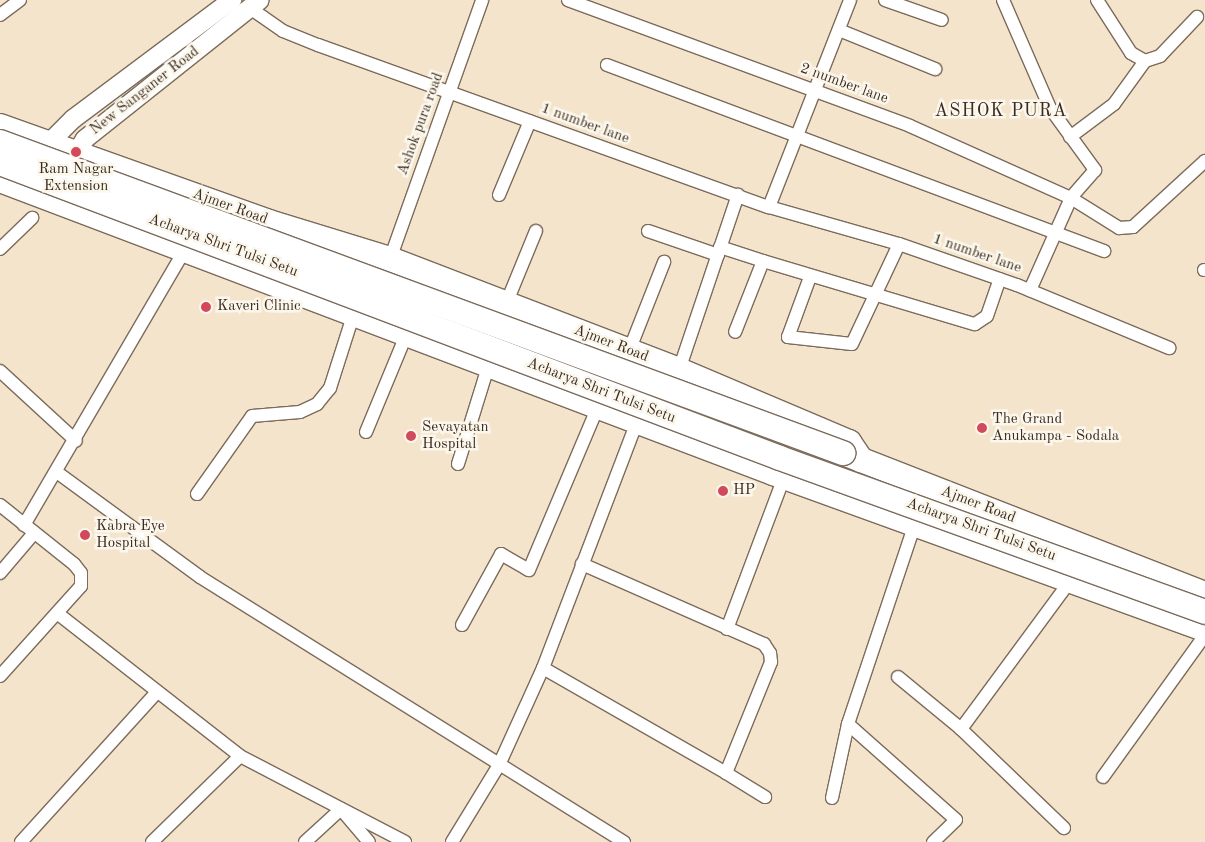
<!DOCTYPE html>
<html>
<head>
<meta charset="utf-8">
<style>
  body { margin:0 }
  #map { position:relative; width:1205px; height:842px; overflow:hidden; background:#f5e4cc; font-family:"Old Standard TT",serif }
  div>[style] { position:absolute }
  .roads { filter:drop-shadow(1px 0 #7c6b5b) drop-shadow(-1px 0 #7c6b5b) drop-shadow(0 1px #7c6b5b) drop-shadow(0 -1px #7c6b5b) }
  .street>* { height:12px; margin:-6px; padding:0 6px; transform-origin:6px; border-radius:6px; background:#fff }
  .secondary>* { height:18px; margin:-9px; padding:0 9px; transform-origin:9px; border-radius:9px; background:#fff }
  .highway>* { height:24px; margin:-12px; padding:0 12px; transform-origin:12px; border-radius:12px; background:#fff }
  .bridges { filter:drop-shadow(1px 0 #7c6b5b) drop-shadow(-1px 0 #7c6b5b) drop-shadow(0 1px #7c6b5b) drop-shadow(0 -1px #7c6b5b) }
  .highway-bridge>* { height:24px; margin:-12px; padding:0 12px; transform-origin:12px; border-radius:12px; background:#fff }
  .dots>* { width:14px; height:14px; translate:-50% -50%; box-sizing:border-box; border:2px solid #fbf7ec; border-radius:50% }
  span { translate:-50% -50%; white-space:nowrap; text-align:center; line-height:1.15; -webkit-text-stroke:5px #fbf7ec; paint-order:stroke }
  .street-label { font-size:15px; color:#3b2a1e }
  .poi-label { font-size:15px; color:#3b2a1e }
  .left { translate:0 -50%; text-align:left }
  .quarter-label { font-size:18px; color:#3b2a1e; letter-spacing:1px }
</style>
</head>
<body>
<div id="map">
  <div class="roads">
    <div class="street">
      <div style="left:568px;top:0;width:364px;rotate:20.2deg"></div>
      <div style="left:910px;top:126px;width:176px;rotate:24.1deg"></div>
      <div style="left:1071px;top:198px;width:57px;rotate:32deg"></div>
      <div style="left:1119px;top:228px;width:14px;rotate:-4deg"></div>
      <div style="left:1133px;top:227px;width:98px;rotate:-42.5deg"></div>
      <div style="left:885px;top:0;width:60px;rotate:19.3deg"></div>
      <div style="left:1003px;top:0;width:118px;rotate:66.5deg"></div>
      <div style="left:1050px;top:108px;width:77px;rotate:54deg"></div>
      <div style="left:1095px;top:170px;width:37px;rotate:131deg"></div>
      <div style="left:1071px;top:198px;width:101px;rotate:114deg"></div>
      <div style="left:1097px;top:0;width:63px;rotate:57.3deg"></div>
      <div style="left:1131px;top:53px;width:16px;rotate:30deg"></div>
      <div style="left:1145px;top:61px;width:16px;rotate:-18deg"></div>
      <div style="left:1160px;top:56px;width:54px;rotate:-46.5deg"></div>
      <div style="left:250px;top:8px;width:40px;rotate:34.9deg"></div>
      <div style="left:283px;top:31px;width:38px;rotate:22deg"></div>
      <div style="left:318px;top:45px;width:479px;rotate:19.8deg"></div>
      <div style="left:769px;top:207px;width:222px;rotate:-68.6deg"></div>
      <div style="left:0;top:15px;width:25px;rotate:-37deg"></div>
      <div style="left:839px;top:30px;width:104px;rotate:22.1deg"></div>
      <div style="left:607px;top:65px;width:531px;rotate:20.52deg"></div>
      <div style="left:1070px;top:137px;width:55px;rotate:-36.9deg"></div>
      <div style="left:1114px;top:104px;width:53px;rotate:-54.2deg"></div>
      <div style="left:499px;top:195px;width:80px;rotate:-67.3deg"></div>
      <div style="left:769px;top:207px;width:135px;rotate:15.9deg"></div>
      <div style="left:899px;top:244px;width:125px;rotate:19.2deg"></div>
      <div style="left:1017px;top:285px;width:165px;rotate:22.5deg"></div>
      <div style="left:648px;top:231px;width:74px;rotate:18.9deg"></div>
      <div style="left:720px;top:247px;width:45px;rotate:18deg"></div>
      <div style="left:763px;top:261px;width:76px;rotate:111.5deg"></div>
      <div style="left:0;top:249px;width:45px;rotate:-44.1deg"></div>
      <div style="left:390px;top:259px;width:275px;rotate:-70.4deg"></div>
      <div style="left:763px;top:261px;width:221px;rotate:16.6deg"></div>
      <div style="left:975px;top:324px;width:14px;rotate:-34deg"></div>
      <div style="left:987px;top:316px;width:39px;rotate:-71deg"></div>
      <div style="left:1204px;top:270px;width:1px"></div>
      <div style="left:810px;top:277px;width:64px;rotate:110.1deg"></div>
      <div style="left:788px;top:337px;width:64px;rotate:6.2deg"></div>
      <div style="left:852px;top:344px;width:110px;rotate:-64.8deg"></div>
      <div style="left:506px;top:304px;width:79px;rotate:-67.7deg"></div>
      <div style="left:629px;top:351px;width:96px;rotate:-68.5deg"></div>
      <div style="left:679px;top:370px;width:185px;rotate:-71.4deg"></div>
      <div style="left:0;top:371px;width:103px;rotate:42.6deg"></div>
      <div style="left:366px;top:432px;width:107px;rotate:-67.5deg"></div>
      <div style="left:458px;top:464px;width:102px;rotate:-72.8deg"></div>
      <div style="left:58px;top:473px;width:176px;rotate:36.2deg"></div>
      <div style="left:200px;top:577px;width:500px;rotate:32.01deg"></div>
      <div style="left:197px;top:494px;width:95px;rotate:-54.8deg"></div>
      <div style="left:252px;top:416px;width:48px;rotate:-4.8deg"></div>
      <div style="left:300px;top:412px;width:19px;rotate:-25deg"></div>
      <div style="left:317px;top:404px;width:21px;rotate:-51deg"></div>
      <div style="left:330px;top:388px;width:79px;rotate:-72.3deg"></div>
      <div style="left:0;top:505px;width:95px;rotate:38.6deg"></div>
      <div style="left:74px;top:564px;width:11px;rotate:52deg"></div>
      <div style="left:81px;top:573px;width:13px;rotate:90deg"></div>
      <div style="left:81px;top:586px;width:121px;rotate:132deg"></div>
      <div style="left:24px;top:525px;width:321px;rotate:-59.7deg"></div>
      <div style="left:0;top:573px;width:52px;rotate:-49.6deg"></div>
      <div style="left:57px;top:613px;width:232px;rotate:38deg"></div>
      <div style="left:240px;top:756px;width:186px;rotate:27.5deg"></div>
      <div style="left:462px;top:625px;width:81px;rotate:-61.2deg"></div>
      <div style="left:501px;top:554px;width:32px;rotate:30deg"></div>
      <div style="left:529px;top:570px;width:177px;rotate:-67.1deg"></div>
      <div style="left:727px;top:629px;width:162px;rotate:-69.4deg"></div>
      <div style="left:543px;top:668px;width:211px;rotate:29.8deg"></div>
      <div style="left:726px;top:773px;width:120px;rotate:-67.9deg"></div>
      <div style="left:771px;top:662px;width:9px;rotate:-96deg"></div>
      <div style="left:770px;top:653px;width:11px;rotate:-124deg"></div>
      <div style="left:764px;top:644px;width:199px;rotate:-156.3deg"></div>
      <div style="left:898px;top:677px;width:82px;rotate:39.5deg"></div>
      <div style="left:961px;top:729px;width:143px;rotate:43.9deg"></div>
      <div style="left:848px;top:724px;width:144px;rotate:41.6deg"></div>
      <div style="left:956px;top:820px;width:32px;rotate:136deg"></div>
      <div style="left:961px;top:729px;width:185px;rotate:-53.6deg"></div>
      <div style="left:726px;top:773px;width:46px;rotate:31.6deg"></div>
      <div style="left:1103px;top:777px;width:175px;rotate:-54.3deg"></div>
      <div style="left:832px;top:798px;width:76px;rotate:-77.8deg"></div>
      <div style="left:848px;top:724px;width:211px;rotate:-71.5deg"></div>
      <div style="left:21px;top:842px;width:201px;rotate:-47.8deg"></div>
      <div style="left:152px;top:842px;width:123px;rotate:-44.3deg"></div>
      <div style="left:305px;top:842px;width:49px;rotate:-42.5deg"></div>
      <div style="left:341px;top:809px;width:43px;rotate:49.7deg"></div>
      <div style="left:452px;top:842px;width:90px;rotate:-58.6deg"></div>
      <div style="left:499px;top:765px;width:107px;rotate:-65.6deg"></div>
      <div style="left:543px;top:668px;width:263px;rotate:-69.1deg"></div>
    </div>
    <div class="secondary">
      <div style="left:42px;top:150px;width:44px;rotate:-45deg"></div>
      <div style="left:73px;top:119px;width:199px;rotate:-36.8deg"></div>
      <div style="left:70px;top:163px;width:28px;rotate:-58deg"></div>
      <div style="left:85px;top:139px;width:223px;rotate:-38.5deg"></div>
    </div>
    <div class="highway">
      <div style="left:0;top:126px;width:286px;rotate:19.6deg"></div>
      <div style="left:269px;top:222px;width:127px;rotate:17deg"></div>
      <div style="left:390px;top:259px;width:310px;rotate:21deg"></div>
      <div style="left:679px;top:370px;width:185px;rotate:23deg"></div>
      <div style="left:849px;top:442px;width:22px;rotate:56deg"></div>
      <div style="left:0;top:180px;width:827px;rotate:20.76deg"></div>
      <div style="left:773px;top:473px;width:459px;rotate:19.9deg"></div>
      <div style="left:846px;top:454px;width:385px;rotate:21.3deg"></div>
    </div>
  </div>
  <div class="bridges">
    <div class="highway-bridge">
      <div style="left:0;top:142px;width:899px;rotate:20.25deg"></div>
      <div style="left:0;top:163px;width:834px;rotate:20.72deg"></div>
      <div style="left:780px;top:458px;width:452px;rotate:19.9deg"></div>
    </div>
  </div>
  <div class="dots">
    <div style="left:76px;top:152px;background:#d1495b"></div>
    <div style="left:206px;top:307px;background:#d1495b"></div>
    <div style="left:982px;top:428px;background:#d1495b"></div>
    <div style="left:411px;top:436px;background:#d1495b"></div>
    <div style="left:723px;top:491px;background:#d1495b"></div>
    <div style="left:85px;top:535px;background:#d1495b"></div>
  </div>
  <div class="street-label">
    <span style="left:844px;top:84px;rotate:20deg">2 number lane</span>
    <span style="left:145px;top:91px;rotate:-38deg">New Sanganer Road</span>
    <span style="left:421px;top:124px;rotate:-70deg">Ashok pura road</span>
    <span style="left:585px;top:124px;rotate:20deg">1 number lane</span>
    <span style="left:230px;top:207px;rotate:20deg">Ajmer Road</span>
    <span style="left:223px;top:246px;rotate:20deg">Acharya Shri Tulsi Setu</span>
    <span style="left:977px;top:254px;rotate:19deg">1 number lane</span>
    <span style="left:611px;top:344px;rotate:21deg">Ajmer Road</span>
    <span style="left:601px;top:391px;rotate:21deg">Acharya Shri Tulsi Setu</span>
    <span style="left:978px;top:505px;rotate:21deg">Ajmer Road</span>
    <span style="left:981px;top:530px;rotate:20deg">Acharya Shri Tulsi Setu</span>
  </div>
  <div class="poi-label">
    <span style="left:76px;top:178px">Ram Nagar<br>Extension</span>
    <span class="left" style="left:217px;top:307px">Kaveri Clinic</span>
    <span class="left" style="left:992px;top:428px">The Grand<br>Anukampa - Sodala</span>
    <span class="left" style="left:422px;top:436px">Sevayatan<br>Hospital</span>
    <span class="left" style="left:733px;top:491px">HP</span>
    <span class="left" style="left:96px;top:535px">Kabra Eye<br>Hospital</span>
  </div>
  <div class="quarter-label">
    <span style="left:1001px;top:111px">ASHOK PURA</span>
  </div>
</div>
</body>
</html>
